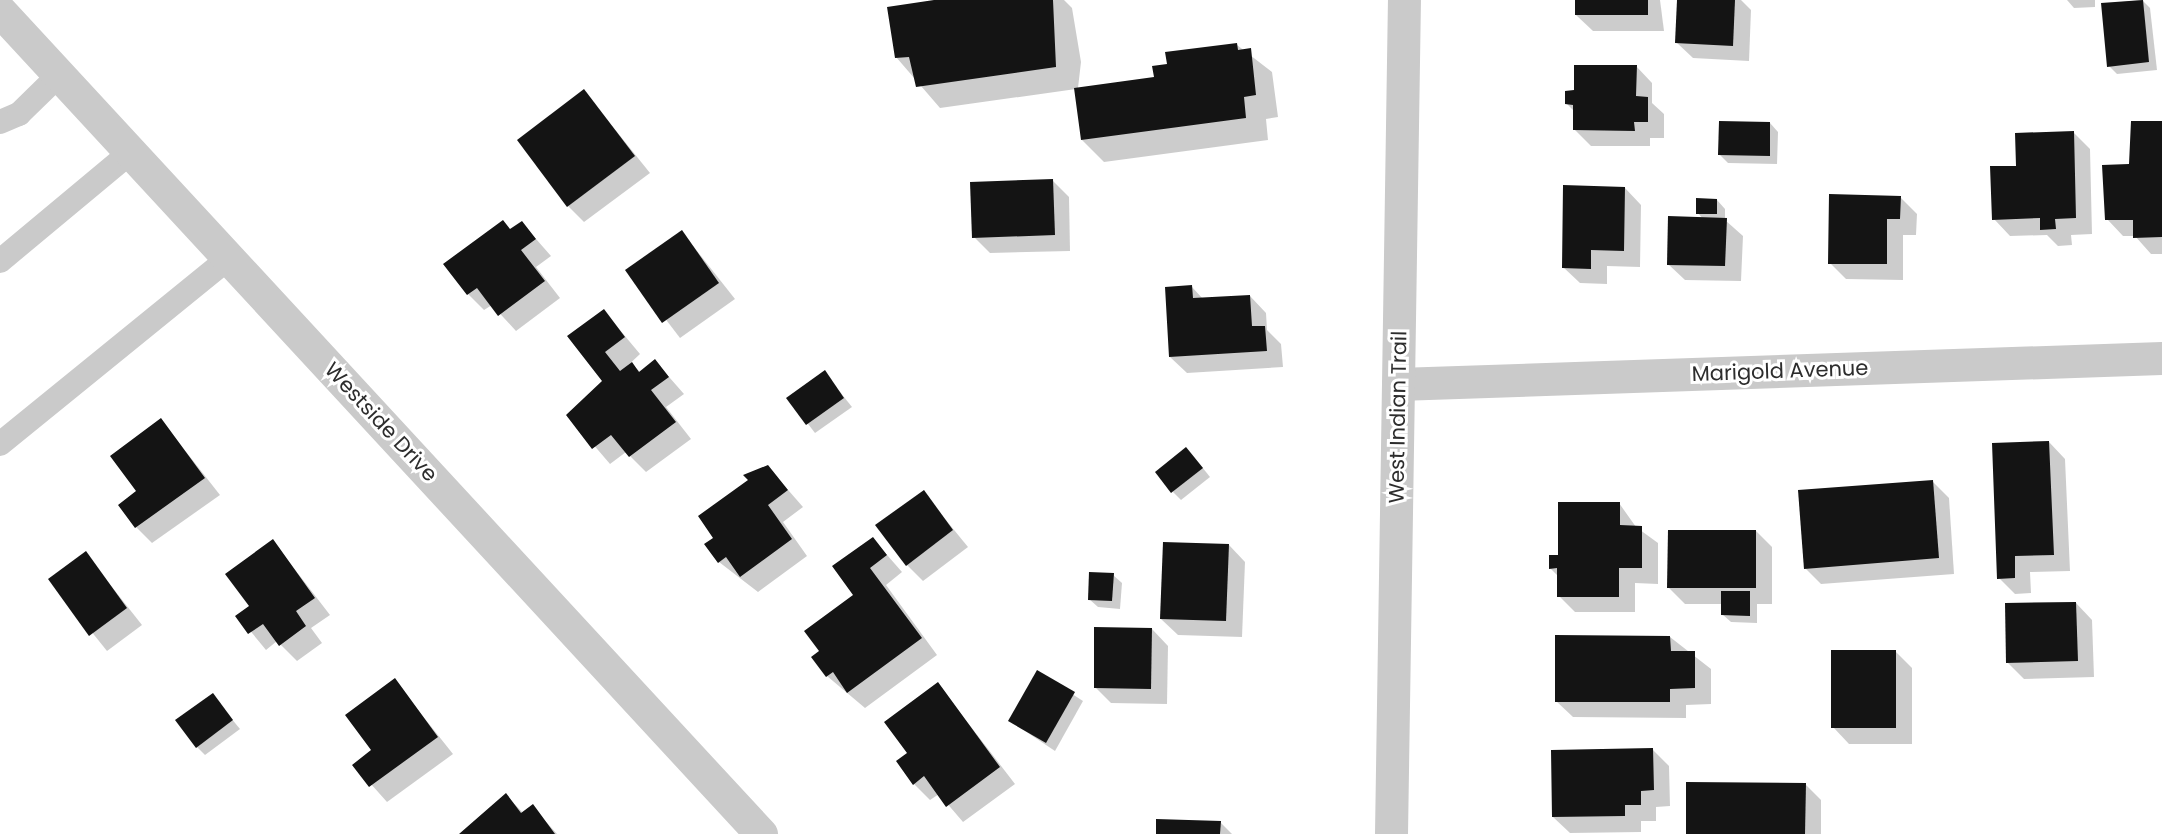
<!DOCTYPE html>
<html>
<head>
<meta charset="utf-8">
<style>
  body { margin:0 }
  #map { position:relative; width:2162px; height:834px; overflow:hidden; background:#fff; font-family:Poppins,sans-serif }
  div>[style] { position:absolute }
  .shadow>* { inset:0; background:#0003 }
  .building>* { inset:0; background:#141414 }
  .service>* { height:24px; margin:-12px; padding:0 12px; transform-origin:12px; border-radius:12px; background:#cacaca }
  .minor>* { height:33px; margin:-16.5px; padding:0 16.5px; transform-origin:16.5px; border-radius:16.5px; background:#cacaca }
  span { translate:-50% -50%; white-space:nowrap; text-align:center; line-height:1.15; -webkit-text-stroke:6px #fff; paint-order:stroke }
  .street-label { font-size:21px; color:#2d2d2d }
</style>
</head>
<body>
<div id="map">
  <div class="shadow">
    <div style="clip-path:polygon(945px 0,1064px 0,1072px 8px,1081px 62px,1078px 88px,1156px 78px,1237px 45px,1272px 72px,1278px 117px,1266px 119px,1268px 140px,1104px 162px,1082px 140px,1076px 89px,940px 108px,896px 57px)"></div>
    <div style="clip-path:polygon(1576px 0,1660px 0,1664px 31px,1593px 31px,1576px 15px)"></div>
    <div style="clip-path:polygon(1678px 0,1741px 0,1751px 10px,1749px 61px,1693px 58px,1676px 42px)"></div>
    <div style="clip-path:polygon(2067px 0,2095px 0,2095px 7px,2074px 8px)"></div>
    <div style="clip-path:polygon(2142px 0,2150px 8px,2157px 70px,2117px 74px,2109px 66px,2102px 4px)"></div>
    <div style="clip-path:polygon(1636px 66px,1652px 83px,1652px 103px,1664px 114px,1664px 138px,1650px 138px,1650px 146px,1591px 146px,1575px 130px,1575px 112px,1567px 104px,1575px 92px)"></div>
    <div style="clip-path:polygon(584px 91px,650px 173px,584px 222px,568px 206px)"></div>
    <div style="clip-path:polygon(1770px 123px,1778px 132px,1777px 164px,1728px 163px,1720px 155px)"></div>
    <div style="clip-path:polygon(2162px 123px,2162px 254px,2151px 254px,2135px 236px,2123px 236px,2107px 219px,2131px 165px)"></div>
    <div style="clip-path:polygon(2073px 132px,2090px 149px,2092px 234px,2071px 235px,2072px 245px,2058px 246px,2047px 235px,2010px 236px,1994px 219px)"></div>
    <div style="clip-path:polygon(1053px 181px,1069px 197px,1070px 251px,990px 253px,974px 237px)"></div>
    <div style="clip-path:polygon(1625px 188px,1641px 205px,1640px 267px,1607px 266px,1607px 284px,1580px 283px,1563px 267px)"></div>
    <div style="clip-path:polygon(1900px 197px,1917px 214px,1916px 235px,1903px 235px,1903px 280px,1846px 279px,1830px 263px)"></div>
    <div style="clip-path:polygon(1717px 200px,1725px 209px,1725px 220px,1743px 236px,1741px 281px,1685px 280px,1668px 264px,1703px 219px,1698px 213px)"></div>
    <div style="clip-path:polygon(522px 223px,551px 256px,536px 267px,560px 298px,516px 331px,492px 305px,484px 310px,468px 294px)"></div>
    <div style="clip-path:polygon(682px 232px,735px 299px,680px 338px,628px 270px)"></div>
    <div style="clip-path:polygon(1192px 287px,1203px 299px,1250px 296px,1266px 313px,1267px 330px,1281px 344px,1283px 367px,1187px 373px,1170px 357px)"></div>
    <div style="clip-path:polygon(604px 311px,640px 354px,622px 371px,632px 364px,641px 373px,655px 361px,684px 394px,666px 407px,691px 439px,646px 472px,626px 452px,610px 464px,568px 415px,604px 381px)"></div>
    <div style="clip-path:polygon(824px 372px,852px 407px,815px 433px,788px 398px)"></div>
    <div style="clip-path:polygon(161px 420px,220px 495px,152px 543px,136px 527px,138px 492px)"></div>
    <div style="clip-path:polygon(2049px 442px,2065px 459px,2070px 571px,2030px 572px,2031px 593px,2015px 594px,1999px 578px)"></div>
    <div style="clip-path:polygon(1194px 457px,1210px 477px,1181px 500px,1173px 492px)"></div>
    <div style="clip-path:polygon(768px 467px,803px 507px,783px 522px,807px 556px,758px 592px,719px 562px,715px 538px,750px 480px)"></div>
    <div style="clip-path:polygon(1933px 482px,1949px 498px,1954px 574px,1821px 584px,1805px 568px)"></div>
    <div style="clip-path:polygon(923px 492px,968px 547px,923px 581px,907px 565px)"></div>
    <div style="clip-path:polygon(1619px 503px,1636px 527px,1658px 543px,1658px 584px,1635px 583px,1635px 612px,1575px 612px,1559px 596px,1559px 577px,1550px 568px)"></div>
    <div style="clip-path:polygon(1756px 531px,1772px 547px,1772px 604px,1757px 604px,1757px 623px,1731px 622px,1722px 614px,1722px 604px,1685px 604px,1669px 588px)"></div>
    <div style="clip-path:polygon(873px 539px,902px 572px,886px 585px,937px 655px,865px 708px,827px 676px)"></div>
    <div style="clip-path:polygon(273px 541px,330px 615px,311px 628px,322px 643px,297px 661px,277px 641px,266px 650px,238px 616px,252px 606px)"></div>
    <div style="clip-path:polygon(1229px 545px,1245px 562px,1242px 637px,1178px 635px,1161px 619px)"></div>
    <div style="clip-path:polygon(85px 553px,142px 625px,107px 651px,50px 580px)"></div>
    <div style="clip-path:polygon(1113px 575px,1122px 583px,1120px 609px,1098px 607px,1089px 599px)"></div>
    <div style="clip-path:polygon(2076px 603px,2092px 620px,2094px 677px,2024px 679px,2007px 662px)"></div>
    <div style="clip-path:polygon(1152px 629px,1168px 646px,1167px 704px,1111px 703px,1095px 687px)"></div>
    <div style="clip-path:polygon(1670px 637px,1711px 669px,1711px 704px,1686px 705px,1686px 718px,1573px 717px,1556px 701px)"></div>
    <div style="clip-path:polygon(1895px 651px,1912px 668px,1912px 744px,1849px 744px,1833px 727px)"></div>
    <div style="clip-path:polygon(1038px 672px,1083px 701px,1055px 751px,1010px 721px)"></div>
    <div style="clip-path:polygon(394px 680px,453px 754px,387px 802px,354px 765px,373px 751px)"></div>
    <div style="clip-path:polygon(938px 684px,1015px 784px,963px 822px,939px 794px,930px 800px,914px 784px,909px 753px)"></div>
    <div style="clip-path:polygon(212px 695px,240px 729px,205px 755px,197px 747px)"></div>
    <div style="clip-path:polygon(1653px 750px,1669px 766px,1670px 806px,1656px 807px,1656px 821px,1641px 821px,1641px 832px,1570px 833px,1553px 817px)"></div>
    <div style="clip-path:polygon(1805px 784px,1821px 800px,1821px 834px,1687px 834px)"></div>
    <div style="clip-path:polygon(506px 795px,523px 813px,532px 806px,557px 834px,461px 834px)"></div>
    <div style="clip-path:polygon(1220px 822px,1232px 834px,1157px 834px)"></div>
  </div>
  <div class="building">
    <div style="clip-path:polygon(934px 0,1053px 0,1056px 67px,916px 87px,909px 57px,895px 58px,887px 7px)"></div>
    <div style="clip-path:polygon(1575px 0,1648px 0,1648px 15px,1575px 15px)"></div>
    <div style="clip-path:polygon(1677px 0,1735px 0,1733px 46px,1675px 43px)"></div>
    <div style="clip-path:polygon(2143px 0,2149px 62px,2107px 67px,2101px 3px)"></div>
    <div style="clip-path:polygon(1237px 43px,1238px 50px,1251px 48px,1256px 95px,1244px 97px,1246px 118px,1081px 140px,1074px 88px,1154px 77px,1152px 66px,1167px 64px,1165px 52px)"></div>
    <div style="clip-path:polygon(1574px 65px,1637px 65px,1636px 96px,1648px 97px,1648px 122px,1634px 122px,1635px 131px,1573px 130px,1573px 105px,1565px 104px,1565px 91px,1574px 90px)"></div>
    <div style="clip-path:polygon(584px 89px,635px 156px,567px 207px,517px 140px)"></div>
    <div style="clip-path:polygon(1719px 121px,1770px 122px,1770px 156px,1718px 155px)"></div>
    <div style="clip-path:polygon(2131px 121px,2162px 121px,2162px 237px,2133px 238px,2133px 220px,2105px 220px,2102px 165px,2129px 164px)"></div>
    <div style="clip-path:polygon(2074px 131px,2076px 218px,2055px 219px,2056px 229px,2040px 230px,2040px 218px,1992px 220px,1990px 166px,2016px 166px,2015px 133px)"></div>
    <div style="clip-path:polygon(1053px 179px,1055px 235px,972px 238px,970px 182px)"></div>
    <div style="clip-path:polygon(1563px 185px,1625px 187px,1624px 251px,1591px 250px,1591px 269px,1562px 268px)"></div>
    <div style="clip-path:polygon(1829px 194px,1901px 196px,1900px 219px,1887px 219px,1887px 264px,1828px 264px)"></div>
    <div style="clip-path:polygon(1696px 198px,1717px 199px,1717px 214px,1696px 214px)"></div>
    <div style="clip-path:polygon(1668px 216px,1727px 218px,1725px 266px,1667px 265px)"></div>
    <div style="clip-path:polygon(503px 220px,510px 229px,522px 221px,536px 239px,521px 250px,545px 281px,498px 316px,477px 288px,467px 295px,443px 264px)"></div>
    <div style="clip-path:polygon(682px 230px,719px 283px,662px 323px,625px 270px)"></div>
    <div style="clip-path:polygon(1192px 285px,1193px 298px,1250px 295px,1252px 326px,1265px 326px,1267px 351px,1169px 357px,1165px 287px)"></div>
    <div style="clip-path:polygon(604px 309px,625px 337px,605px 352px,620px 371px,632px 362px,639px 372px,655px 359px,669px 377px,651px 390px,676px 422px,629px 457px,611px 435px,592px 449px,566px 415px,602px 381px,567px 336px)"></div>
    <div style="clip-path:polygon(825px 370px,844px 398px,806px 425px,786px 398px)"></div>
    <div style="clip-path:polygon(161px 418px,205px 478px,135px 528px,118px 505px,136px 491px,110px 456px)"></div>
    <div style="clip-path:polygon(2049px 441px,2054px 555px,2015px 556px,2015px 578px,1997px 579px,1992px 443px)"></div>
    <div style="clip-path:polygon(1186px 447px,1203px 468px,1171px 493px,1155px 472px)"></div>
    <div style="clip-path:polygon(768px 465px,788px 490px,768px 505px,792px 539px,740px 577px,726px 557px,718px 563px,704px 544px,713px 538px,698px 516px,748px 480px,743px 475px)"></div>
    <div style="clip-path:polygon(1933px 480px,1939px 558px,1804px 569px,1798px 490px)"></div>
    <div style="clip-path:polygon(924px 490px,953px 530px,906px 566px,875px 525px)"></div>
    <div style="clip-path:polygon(1558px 502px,1620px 502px,1620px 525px,1642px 526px,1642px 568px,1619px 568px,1619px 597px,1557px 597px,1557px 568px,1549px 569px,1549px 555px,1558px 555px)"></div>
    <div style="clip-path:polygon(1668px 530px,1756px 530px,1756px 588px,1667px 588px)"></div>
    <div style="clip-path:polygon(873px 537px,887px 555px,870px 568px,922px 638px,847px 693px,833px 672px,826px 677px,811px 657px,819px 651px,804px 631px,853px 595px,832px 566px)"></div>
    <div style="clip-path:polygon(273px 539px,315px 598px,296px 611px,306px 626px,279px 646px,263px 624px,248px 634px,235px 616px,249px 606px,225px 574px)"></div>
    <div style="clip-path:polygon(1163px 542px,1229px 544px,1226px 621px,1160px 619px)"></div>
    <div style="clip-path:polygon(86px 551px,127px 608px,89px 636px,48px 579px)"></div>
    <div style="clip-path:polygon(1089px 572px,1114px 573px,1112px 601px,1088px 600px)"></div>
    <div style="clip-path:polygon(1721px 591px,1750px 591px,1750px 616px,1721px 615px)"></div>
    <div style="clip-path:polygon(2076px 602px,2078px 661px,2006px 663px,2005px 603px)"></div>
    <div style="clip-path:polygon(1094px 627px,1152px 628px,1151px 689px,1094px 688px)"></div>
    <div style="clip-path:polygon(1555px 635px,1670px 636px,1671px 651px,1695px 651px,1695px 688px,1670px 689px,1670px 702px,1555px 702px)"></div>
    <div style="clip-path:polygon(1831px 650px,1896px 650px,1896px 728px,1831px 728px)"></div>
    <div style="clip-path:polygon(1037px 670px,1075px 692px,1046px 743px,1008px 721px)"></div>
    <div style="clip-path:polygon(395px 678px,438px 737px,369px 787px,352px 765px,371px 750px,345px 715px)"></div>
    <div style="clip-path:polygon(938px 682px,1000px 767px,946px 807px,924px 776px,913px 785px,896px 761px,907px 753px,884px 722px)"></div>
    <div style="clip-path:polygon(213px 693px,233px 720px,196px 748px,175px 720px)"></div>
    <div style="clip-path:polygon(1653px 748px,1654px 790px,1641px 791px,1641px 805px,1625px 805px,1625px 816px,1552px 817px,1551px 750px)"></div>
    <div style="clip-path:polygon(1686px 782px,1806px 783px,1805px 834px,1686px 834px)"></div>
    <div style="clip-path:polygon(506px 793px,521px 813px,533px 804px,555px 834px,459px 834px)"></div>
    <div style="clip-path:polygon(1156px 819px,1221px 821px,1220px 834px,1156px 834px)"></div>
  </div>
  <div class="service">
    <div style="left:0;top:122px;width:21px;rotate:-23deg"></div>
    <div style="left:19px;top:114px;width:56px;rotate:-44.3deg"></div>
    <div style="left:0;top:261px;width:170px;rotate:-39.8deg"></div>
    <div style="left:0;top:444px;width:295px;rotate:-39.1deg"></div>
  </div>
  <div class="minor">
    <div style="left:0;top:11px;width:1121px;rotate:47.24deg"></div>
    <div style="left:1398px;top:384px;width:764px;rotate:-1.95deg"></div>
    <div style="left:1391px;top:834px;width:834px;rotate:-89.11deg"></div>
  </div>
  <div class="street-label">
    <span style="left:1780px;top:371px;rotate:-2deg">Marigold Avenue</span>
    <span style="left:1398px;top:417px;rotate:-89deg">West Indian Trail</span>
    <span style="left:381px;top:422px;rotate:47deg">Westside Drive</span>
  </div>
</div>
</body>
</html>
